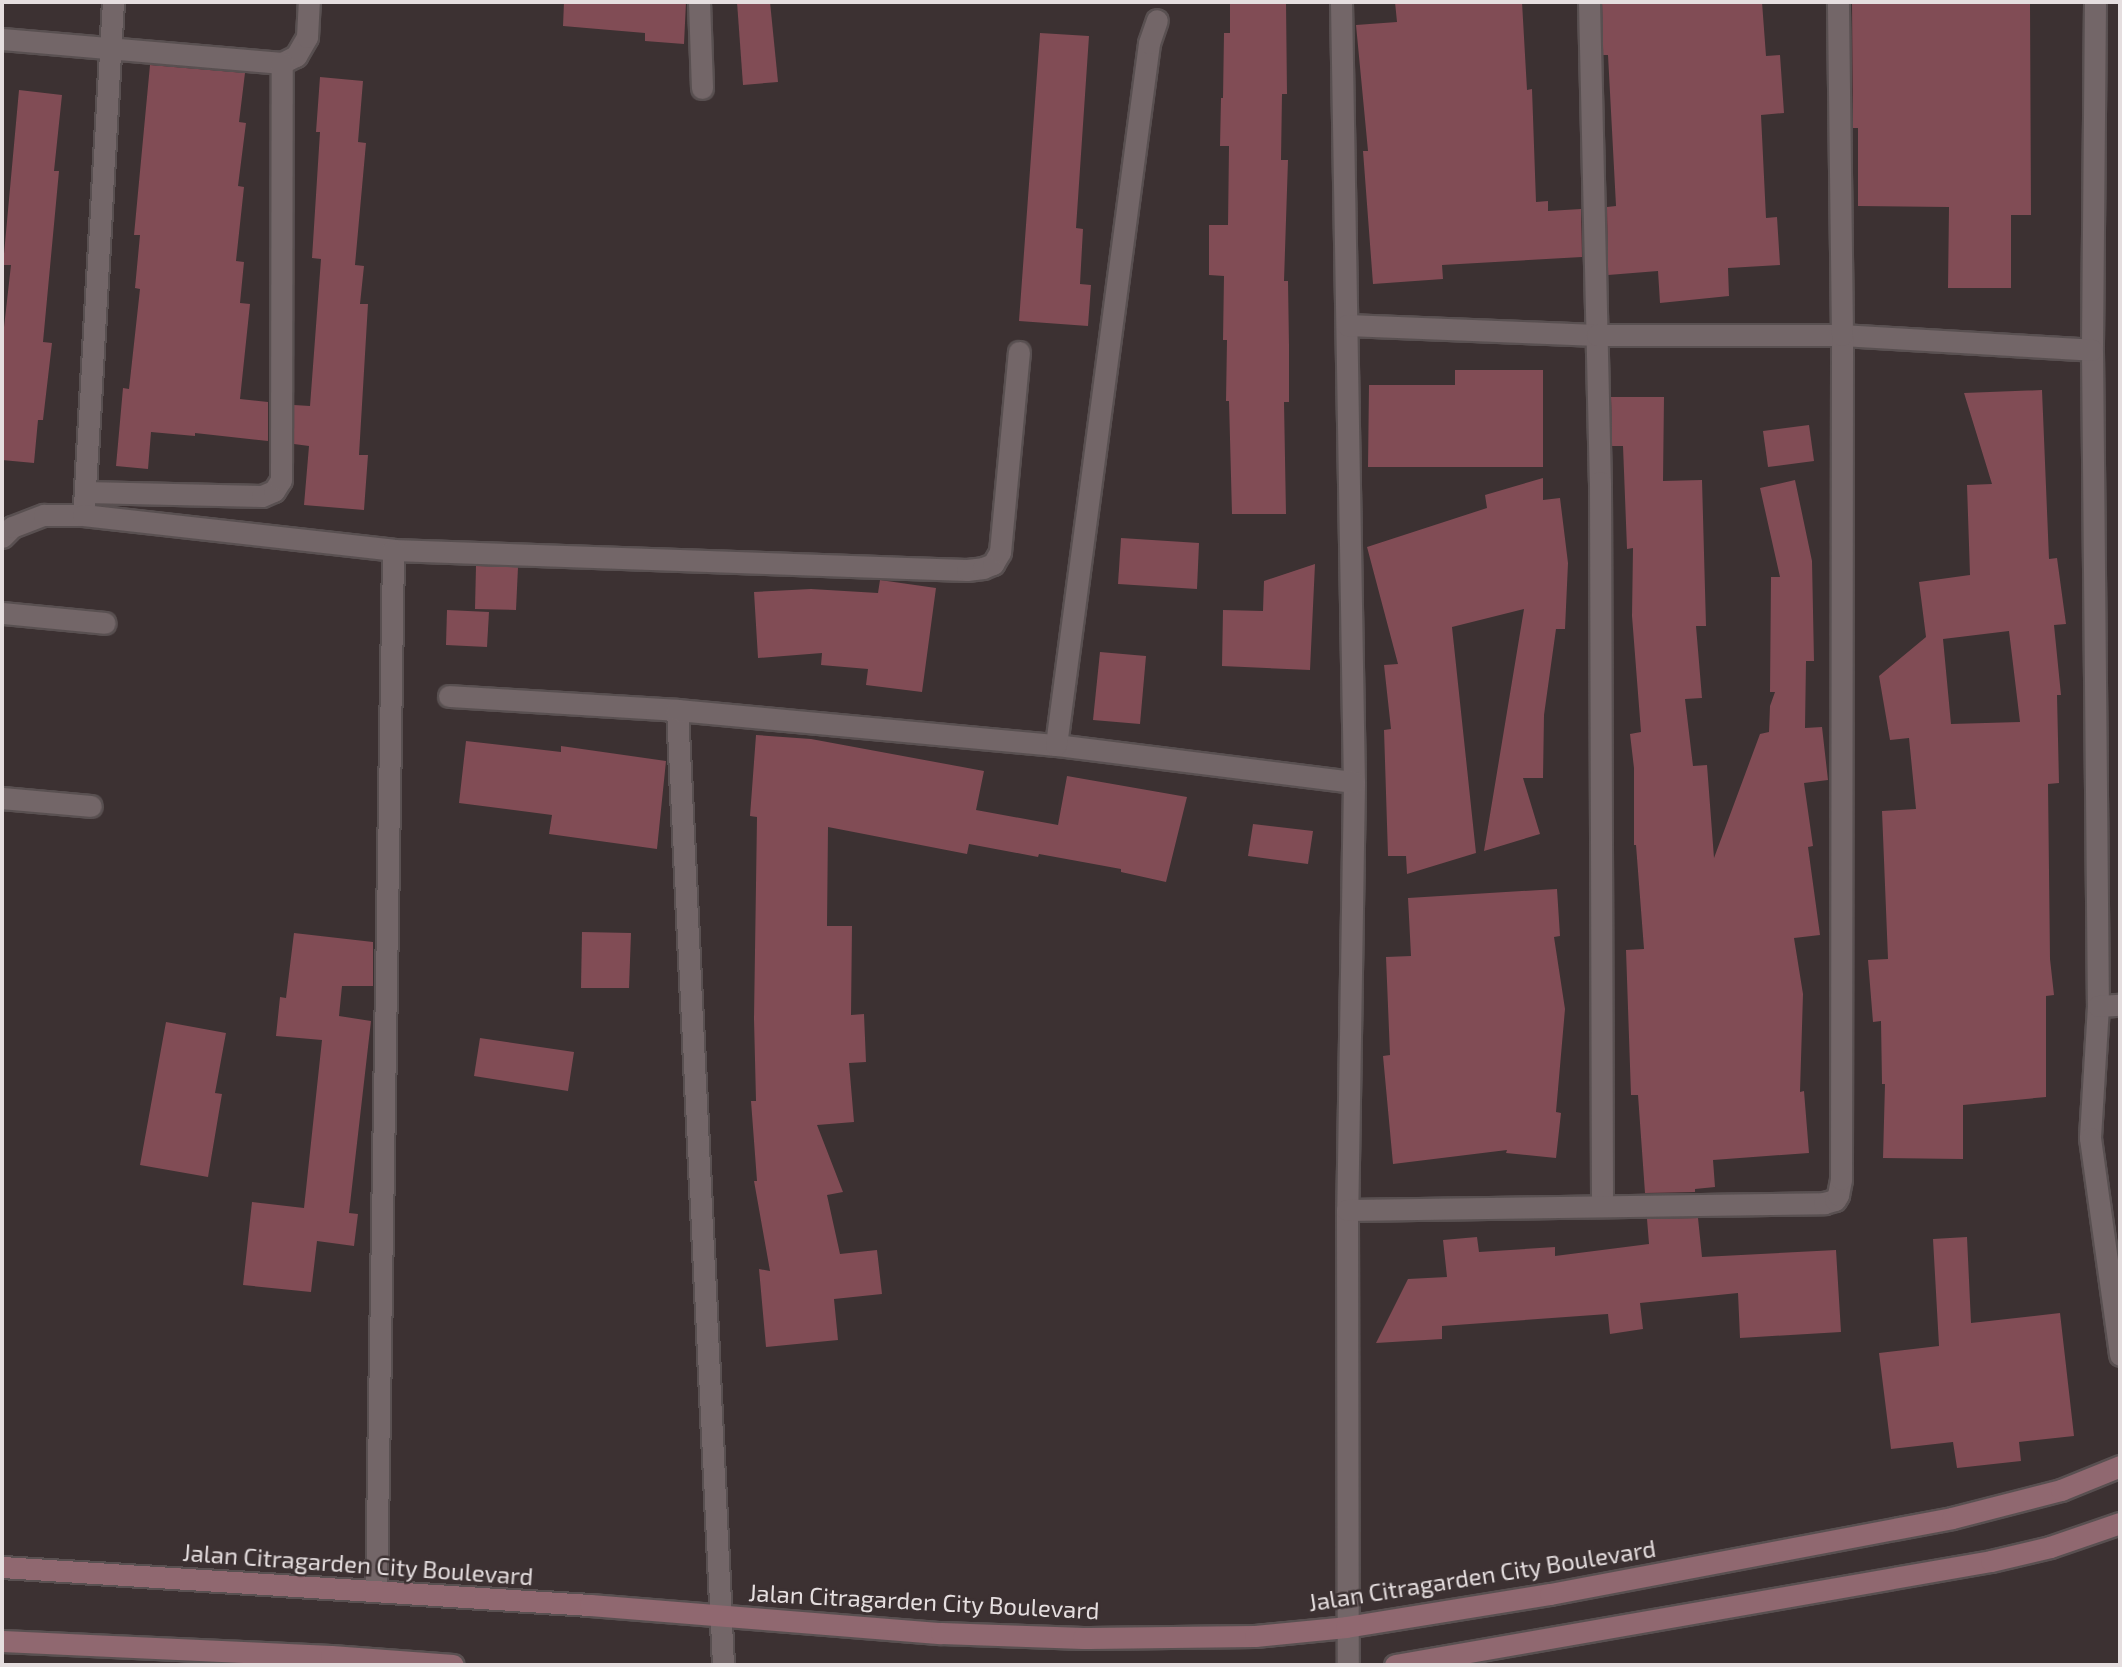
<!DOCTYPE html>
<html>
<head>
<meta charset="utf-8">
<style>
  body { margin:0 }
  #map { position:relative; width:2122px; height:1667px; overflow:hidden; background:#3c3132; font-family:"Exo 2",sans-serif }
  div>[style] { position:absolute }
  .building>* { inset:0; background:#814c55 }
  .roads { filter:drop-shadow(2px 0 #595051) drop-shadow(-2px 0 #595051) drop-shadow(0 2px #595051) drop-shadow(0 -2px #595051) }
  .minor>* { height:21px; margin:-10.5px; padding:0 10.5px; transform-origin:10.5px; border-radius:10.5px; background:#736668 }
  .secondary>* { height:21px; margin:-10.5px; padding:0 10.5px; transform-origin:10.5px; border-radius:10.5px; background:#906870 }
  span { translate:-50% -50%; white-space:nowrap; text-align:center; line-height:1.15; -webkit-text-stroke:5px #3c3132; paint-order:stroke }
  .street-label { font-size:24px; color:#e5dedf }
  .frame { position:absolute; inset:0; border:4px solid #e5dedf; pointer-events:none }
</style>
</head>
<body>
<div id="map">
  <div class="building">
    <div style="clip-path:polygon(564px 2px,686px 2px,684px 44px,645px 41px,645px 33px,563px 26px)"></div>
    <div style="clip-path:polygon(737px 2px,770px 2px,778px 82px,743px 85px)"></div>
    <div style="clip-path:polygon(1230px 2px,1286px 2px,1287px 94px,1282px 94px,1281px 160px,1288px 160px,1284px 281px,1288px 281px,1289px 346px,1289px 402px,1284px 402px,1286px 514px,1232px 514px,1229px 401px,1226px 401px,1227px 340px,1223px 340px,1224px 276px,1209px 275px,1209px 225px,1228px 225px,1229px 146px,1220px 146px,1221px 98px,1223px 98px,1224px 33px,1230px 33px)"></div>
    <div style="clip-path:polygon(1395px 2px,1522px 2px,1527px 90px,1532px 89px,1536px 202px,1548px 201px,1548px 211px,1581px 209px,1582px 257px,1442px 265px,1443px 279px,1373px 284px,1363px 151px,1368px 151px,1356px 25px,1397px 22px)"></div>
    <div style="clip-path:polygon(1602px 2px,1762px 2px,1766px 56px,1780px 55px,1784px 113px,1761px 115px,1766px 218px,1777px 217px,1780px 265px,1728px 268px,1729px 296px,1660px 303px,1658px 271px,1608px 275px,1607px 207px,1616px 206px,1608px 55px,1603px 55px)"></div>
    <div style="clip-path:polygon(1852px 2px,2030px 2px,2031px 215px,2011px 215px,2011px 288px,1948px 288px,1949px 207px,1858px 206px,1858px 128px,1853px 128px)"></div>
    <div style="clip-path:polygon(1040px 33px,1089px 36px,1076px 228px,1083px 229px,1080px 284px,1091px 285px,1088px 326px,1019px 321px)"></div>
    <div style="clip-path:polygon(150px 65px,245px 73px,239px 122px,246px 123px,238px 186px,244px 187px,236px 261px,244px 262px,240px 303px,250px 304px,240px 399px,268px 402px,268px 441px,195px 433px,195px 436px,151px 432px,148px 469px,116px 466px,123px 388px,129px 389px,140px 289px,135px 288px,140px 235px,134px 235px)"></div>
    <div style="clip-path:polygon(320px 77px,363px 81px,358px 142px,366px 143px,355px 265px,364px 266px,360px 304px,368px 304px,359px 455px,368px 455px,364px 510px,304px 505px,309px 446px,294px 444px,294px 405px,310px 406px,321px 259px,312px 258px,320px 132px,316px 132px)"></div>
    <div style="clip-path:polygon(19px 90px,62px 95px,54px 171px,59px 171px,43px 342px,52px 343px,43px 420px,38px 420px,34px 463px,2px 460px,2px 345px,11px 265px,3px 265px)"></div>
    <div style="clip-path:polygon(1455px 370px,1543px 370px,1543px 467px,1368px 467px,1369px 385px,1455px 385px)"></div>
    <div style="clip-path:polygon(evenodd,2042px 390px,2049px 559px,2057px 558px,2066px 624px,2054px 625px,2061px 695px,2057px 695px,2059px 783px,2048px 784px,2050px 959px,2054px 995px,2046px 996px,2046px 1097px,1963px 1105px,1963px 1159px,1883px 1158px,1885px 1084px,1882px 1084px,1881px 1021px,1873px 1022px,1868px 960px,1888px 959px,1882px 811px,1916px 809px,1909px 738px,1890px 740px,1879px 676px,1926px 637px,1919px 582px,1970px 575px,1967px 485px,1992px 484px,1964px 393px,2042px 390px,2009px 631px,2020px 722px,1951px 724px,1943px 639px,2009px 631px)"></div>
    <div style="clip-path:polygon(1611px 397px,1664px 397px,1663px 481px,1702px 480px,1706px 626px,1696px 626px,1702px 698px,1685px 699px,1693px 766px,1707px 765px,1714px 858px,1760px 734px,1769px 732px,1770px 706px,1775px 692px,1770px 692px,1771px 577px,1780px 577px,1760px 488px,1795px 480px,1812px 561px,1814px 661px,1806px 661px,1805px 728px,1822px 727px,1828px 780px,1804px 783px,1813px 846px,1808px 847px,1820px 935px,1794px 938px,1803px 994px,1800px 1092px,1804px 1091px,1809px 1153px,1713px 1160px,1715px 1187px,1695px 1189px,1695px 1192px,1645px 1193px,1638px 1095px,1631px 1095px,1626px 950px,1644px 949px,1636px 845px,1634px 845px,1634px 768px,1630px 734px,1641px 732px,1632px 616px,1633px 548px,1627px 549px,1623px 446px,1612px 446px)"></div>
    <div style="clip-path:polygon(1809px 425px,1814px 461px,1768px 467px,1763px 431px)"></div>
    <div style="clip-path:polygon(1543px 478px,1543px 500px,1560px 498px,1568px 563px,1565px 629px,1556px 629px,1544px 715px,1543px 778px,1523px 778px,1540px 834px,1484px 851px,1524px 609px,1452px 627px,1476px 853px,1407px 874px,1406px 856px,1388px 856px,1384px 730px,1391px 729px,1384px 665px,1398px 664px,1367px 547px,1487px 508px,1485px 495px)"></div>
    <div style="clip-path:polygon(1121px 538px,1199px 543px,1197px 589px,1118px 584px)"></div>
    <div style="clip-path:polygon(1315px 564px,1310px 670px,1222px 666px,1223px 610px,1263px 611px,1264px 581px)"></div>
    <div style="clip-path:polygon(476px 566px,518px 567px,516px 610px,475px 609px)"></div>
    <div style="clip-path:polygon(880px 580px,936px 588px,922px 692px,866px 685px,868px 669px,821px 665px,822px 653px,758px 658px,754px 592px,811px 589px,878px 593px)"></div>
    <div style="clip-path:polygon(447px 610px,489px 612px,487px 647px,446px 645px)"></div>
    <div style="clip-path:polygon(1100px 652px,1146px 656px,1140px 724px,1093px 720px)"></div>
    <div style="clip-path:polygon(756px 735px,811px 739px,984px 771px,976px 810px,1058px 825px,1067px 776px,1187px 797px,1166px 882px,1121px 872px,1121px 869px,1039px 854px,1038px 857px,969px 844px,967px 854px,828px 827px,827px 926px,852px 926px,851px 1015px,864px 1014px,866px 1062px,849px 1063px,854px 1122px,817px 1125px,843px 1192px,827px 1195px,840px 1254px,877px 1250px,882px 1294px,834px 1299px,838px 1340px,766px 1347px,759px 1269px,770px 1271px,754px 1181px,757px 1181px,751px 1101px,756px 1101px,754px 1019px,757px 817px,750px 816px)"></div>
    <div style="clip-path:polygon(466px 741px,561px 752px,561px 746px,666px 761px,657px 849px,549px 834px,552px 815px,459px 803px)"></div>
    <div style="clip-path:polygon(1253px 824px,1313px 831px,1308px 864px,1248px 856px)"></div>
    <div style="clip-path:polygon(1557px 889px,1560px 936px,1554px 937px,1565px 1009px,1556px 1112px,1561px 1113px,1556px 1158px,1506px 1153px,1507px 1150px,1393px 1164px,1383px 1056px,1390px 1055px,1386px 957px,1411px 956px,1408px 898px)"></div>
    <div style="clip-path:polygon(582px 932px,631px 933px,629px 988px,581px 988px)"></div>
    <div style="clip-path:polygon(294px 933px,373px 942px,373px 986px,342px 986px,339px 1016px,371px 1021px,349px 1213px,358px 1214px,354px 1246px,317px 1241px,311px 1292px,243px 1285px,252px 1202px,304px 1208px,322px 1040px,276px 1036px,280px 997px,286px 998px)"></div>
    <div style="clip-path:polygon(166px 1022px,226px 1033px,215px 1093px,222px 1094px,208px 1177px,140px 1165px)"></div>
    <div style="clip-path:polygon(480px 1038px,574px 1052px,568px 1091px,474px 1076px)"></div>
    <div style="clip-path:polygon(1698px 1218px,1702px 1257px,1836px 1250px,1841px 1332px,1740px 1338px,1738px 1293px,1640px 1303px,1643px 1329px,1610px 1334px,1608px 1314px,1442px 1326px,1442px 1339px,1376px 1343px,1408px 1279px,1447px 1277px,1443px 1240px,1477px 1237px,1479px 1252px,1555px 1247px,1555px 1256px,1649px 1244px,1647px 1219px)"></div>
    <div style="clip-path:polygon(1967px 1237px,1971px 1323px,2060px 1313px,2074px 1436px,2019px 1442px,2021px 1461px,1957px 1468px,1953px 1442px,1891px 1449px,1879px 1353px,1939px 1346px,1933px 1239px)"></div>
  </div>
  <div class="roads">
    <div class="minor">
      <div style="left:699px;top:2px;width:86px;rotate:88deg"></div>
      <div style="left:1341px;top:2px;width:780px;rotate:89.05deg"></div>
      <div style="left:1354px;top:782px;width:428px;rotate:90.9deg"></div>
      <div style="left:1347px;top:1210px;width:455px;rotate:89.9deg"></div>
      <div style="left:1589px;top:2px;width:480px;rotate:88.7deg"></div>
      <div style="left:1600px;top:482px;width:723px;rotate:89.84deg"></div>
      <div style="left:2095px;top:2px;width:348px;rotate:90.5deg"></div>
      <div style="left:2092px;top:350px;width:656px;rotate:89.48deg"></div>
      <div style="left:2098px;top:1006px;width:132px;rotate:93.5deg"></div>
      <div style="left:2090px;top:1138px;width:219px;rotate:82.1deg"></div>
      <div style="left:2px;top:39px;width:281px;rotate:4.9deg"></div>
      <div style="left:282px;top:63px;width:16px;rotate:-27deg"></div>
      <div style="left:296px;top:56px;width:22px;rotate:-60deg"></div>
      <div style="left:307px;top:37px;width:35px;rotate:-87deg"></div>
      <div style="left:1347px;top:325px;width:250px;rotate:2.3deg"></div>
      <div style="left:1597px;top:335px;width:245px"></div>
      <div style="left:1842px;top:335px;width:250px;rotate:3.4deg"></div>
      <div style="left:85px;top:492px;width:177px;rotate:1.3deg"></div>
      <div style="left:262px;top:496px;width:13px;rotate:-23deg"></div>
      <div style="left:274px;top:491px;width:13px;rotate:-58deg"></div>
      <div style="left:281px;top:480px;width:417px;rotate:-89.9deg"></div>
      <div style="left:84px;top:506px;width:505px;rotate:-86.71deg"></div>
      <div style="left:2px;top:537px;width:14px;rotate:-45deg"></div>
      <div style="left:12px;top:527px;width:34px;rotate:-21deg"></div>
      <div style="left:44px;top:515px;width:39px"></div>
      <div style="left:83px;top:515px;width:312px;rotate:6.4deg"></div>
      <div style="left:393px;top:550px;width:574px;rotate:2deg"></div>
      <div style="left:967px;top:570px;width:16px;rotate:-7deg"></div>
      <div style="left:983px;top:568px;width:11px;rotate:-22deg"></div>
      <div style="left:993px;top:564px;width:14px;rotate:-60deg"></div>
      <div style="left:1000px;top:552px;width:201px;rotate:-84.6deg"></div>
      <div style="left:2px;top:613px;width:103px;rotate:5.5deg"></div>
      <div style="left:449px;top:696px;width:228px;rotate:3.5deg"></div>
      <div style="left:677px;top:710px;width:956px;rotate:87.24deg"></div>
      <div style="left:677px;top:710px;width:381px;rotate:5.3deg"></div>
      <div style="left:1056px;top:745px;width:300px;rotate:7.1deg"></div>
      <div style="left:1056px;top:745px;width:708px;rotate:-82.45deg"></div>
      <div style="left:1149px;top:43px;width:24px;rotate:-71deg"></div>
      <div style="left:2px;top:798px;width:89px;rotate:5.1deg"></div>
      <div style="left:2098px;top:1006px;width:22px;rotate:-3deg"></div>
      <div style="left:1347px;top:1210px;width:477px;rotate:-0.8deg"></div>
      <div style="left:1824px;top:1203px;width:11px;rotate:-15deg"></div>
      <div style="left:1835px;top:1200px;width:6px;rotate:-59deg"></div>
      <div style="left:1838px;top:1195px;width:16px;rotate:-79deg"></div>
      <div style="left:1841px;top:1179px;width:844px;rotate:-89.93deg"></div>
      <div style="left:1842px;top:335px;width:333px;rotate:-90.7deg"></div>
      <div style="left:376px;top:1591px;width:1041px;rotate:-89.06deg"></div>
    </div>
    <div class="secondary">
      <div style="left:2px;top:1567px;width:589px;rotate:3.7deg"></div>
      <div style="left:590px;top:1605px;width:352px;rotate:4.6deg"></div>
      <div style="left:941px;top:1633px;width:142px;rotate:2deg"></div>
      <div style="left:1083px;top:1638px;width:172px;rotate:-0.7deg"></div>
      <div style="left:1255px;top:1636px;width:91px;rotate:-5.6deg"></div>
      <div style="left:1346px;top:1627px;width:207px;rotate:-9.2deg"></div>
      <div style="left:1550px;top:1594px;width:409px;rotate:-10.7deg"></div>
      <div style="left:1952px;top:1518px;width:113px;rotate:-14.4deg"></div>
      <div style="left:2061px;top:1490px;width:64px;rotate:-22.1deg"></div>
      <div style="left:2px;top:1641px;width:329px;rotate:2.6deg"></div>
      <div style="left:331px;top:1656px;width:122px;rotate:4.2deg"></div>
      <div style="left:1395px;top:1665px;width:605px;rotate:-9.9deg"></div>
      <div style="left:1991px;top:1561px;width:61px;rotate:-13.3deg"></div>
      <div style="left:2050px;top:1547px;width:74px;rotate:-18.9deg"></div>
    </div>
  </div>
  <div class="street-label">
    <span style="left:358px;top:1564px;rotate:4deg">Jalan Citragarden City Boulevard</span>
    <span style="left:1482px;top:1575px;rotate:-9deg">Jalan Citragarden City Boulevard</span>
    <span style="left:924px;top:1601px;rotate:3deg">Jalan Citragarden City Boulevard</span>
  </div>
  <div class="frame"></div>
</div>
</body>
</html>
